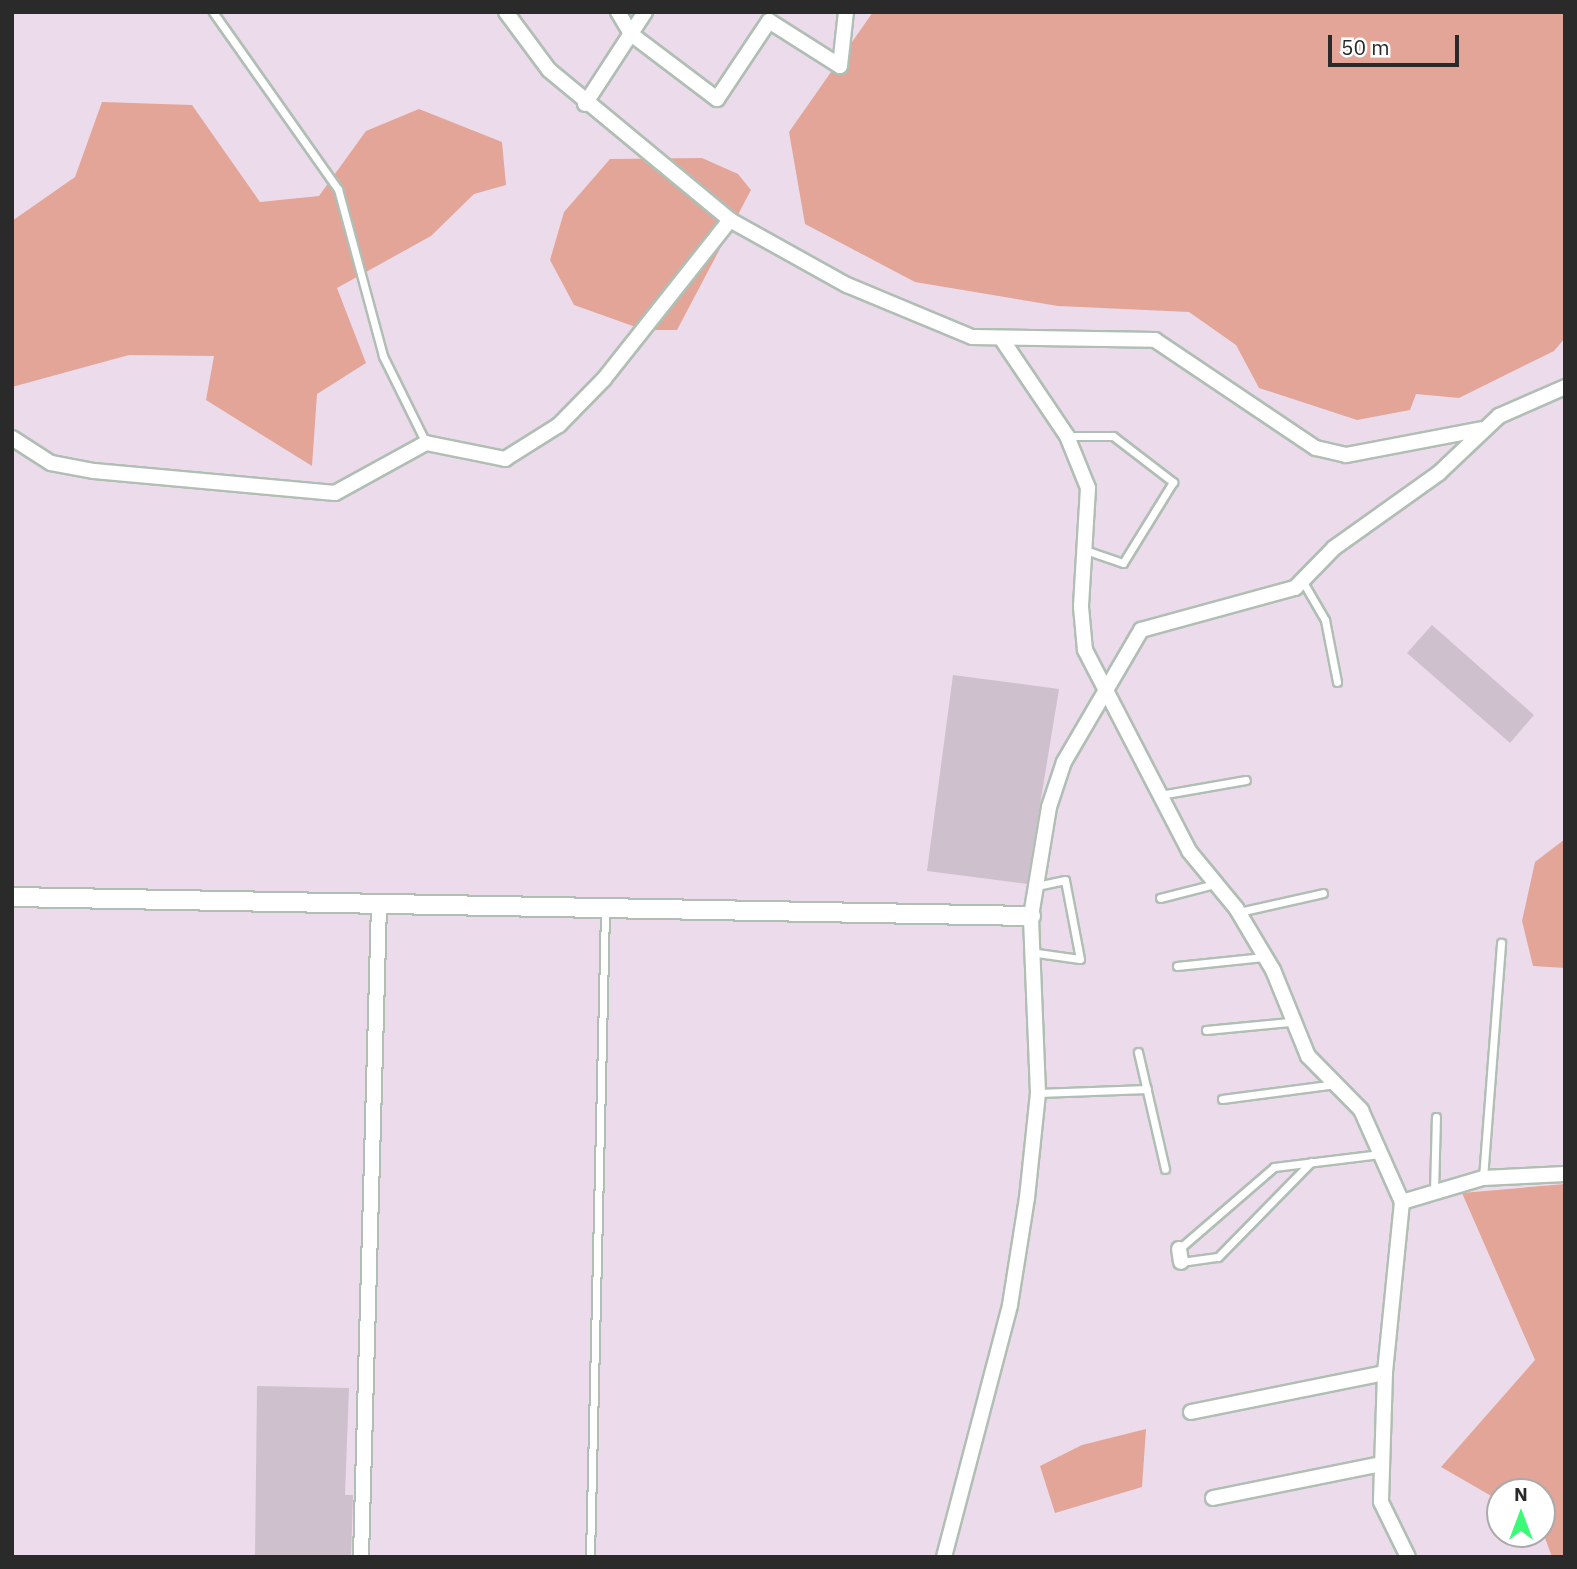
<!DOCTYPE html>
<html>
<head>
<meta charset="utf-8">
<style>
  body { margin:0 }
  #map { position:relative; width:1577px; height:1569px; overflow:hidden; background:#ecdceb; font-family:"IBM Plex Sans",sans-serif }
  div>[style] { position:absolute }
  .green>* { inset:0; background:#e3a598 }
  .building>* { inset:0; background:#cec0cd }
  .roads { filter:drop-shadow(2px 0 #b0beb4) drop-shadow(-2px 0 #b0beb4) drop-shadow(0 2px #b0beb4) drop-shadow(0 -2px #b0beb4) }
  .service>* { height:7px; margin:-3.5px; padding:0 3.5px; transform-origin:3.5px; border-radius:3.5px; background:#fff }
  .minor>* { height:14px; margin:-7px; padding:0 7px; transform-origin:7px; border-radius:7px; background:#fff }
  .tertiary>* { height:18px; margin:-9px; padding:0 9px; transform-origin:9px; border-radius:9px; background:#fff }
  span { translate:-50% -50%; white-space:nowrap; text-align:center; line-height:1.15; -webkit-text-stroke:6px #fff; paint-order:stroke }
  .frame { position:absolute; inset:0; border:14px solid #2a2a2a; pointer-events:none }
  .north { position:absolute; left:1486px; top:1478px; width:70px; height:70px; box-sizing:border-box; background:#fff; border:2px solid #aaa; border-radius:50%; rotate:0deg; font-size:19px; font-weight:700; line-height:28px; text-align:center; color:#2a2a2a }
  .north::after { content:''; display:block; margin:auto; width:24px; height:32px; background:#3cf978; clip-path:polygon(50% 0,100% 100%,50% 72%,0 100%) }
  .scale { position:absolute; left:1328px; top:35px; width:131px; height:32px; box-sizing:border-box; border:4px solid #2a2a2a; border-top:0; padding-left:9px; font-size:21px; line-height:24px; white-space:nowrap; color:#2a2a2a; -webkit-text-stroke:5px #fff; paint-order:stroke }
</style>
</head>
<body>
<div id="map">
  <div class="green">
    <div style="clip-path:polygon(873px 12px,1565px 12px,1565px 338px,1554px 351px,1459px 398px,1416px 394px,1410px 410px,1357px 420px,1259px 388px,1236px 345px,1189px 312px,1058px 306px,915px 282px,805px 224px,789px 132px)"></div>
    <div style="clip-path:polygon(102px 102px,192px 105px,260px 202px,319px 196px,366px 131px,419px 109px,502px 142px,506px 185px,474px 194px,431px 236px,337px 288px,366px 363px,317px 394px,312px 466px,206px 400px,214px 356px,129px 355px,12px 387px,12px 221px,75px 177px)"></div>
    <div style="clip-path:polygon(702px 158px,738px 174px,751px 190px,677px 330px,644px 330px,574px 305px,550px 260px,564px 212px,610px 159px)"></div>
    <div style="clip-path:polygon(1565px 839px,1565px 968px,1533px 966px,1522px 921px,1535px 862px)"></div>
    <div style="clip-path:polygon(1565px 1184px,1565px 1557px,1552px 1557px,1542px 1530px,1542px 1492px,1500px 1492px,1500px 1501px,1441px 1467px,1535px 1360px,1462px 1193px)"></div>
    <div style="clip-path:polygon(1146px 1429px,1142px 1487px,1055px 1513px,1040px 1466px,1082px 1445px)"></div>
  </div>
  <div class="building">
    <div style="clip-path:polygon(1432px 625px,1534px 715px,1510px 743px,1407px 653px)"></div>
    <div style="clip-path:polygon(953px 675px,1059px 689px,1027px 884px,927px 871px)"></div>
    <div style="clip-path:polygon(257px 1386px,349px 1388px,345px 1495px,353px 1495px,351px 1557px,255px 1557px)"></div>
  </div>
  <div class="roads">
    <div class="service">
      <div style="left:213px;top:12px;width:217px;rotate:54.8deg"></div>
      <div style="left:338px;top:189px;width:173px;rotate:74.9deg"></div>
      <div style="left:383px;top:356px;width:97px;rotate:63.7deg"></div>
      <div style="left:1068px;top:436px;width:45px"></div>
      <div style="left:1113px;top:436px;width:76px;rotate:37.5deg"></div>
      <div style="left:1173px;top:482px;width:95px;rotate:121.7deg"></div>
      <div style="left:1123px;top:563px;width:37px;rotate:-161deg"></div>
      <div style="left:1303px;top:582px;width:44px;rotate:59.9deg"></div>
      <div style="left:1325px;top:620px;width:63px;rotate:79deg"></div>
      <div style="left:1160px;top:795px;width:87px;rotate:-9.9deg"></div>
      <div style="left:1160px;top:898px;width:57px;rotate:-14.3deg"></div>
      <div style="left:1239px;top:912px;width:86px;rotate:-12.7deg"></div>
      <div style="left:1037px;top:953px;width:43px;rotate:7.9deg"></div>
      <div style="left:1080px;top:959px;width:80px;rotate:-100.8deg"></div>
      <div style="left:1065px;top:880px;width:29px;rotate:168deg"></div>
      <div style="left:1177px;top:966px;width:87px;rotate:-5.9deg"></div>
      <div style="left:1206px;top:1030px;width:84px;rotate:-5.4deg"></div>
      <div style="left:1138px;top:1052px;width:120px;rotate:77deg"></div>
      <div style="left:1038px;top:1093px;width:109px;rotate:-2.1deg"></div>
      <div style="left:1222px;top:1099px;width:115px;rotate:-7.5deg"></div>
      <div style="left:1483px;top:1178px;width:236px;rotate:-85.6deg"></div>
      <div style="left:1434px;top:1192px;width:75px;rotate:-88.5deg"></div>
      <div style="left:1179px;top:1249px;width:125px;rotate:-40.8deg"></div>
      <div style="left:1274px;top:1167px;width:107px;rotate:-7deg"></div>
      <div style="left:1181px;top:1262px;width:37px;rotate:-8deg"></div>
      <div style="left:1218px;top:1257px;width:133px;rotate:-45.6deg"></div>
      <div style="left:590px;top:1557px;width:647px;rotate:-88.67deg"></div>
    </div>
    <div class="minor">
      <div style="left:506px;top:12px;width:72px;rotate:53.4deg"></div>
      <div style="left:549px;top:70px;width:235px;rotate:39.6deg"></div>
      <div style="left:730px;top:220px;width:134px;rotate:29.1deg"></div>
      <div style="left:847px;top:285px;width:135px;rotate:22.6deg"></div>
      <div style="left:972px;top:337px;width:183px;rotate:0.9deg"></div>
      <div style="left:1155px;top:340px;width:194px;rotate:33.9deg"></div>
      <div style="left:1316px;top:448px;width:31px;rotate:13deg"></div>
      <div style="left:1346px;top:455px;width:138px;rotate:-10.8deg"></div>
      <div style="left:618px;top:12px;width:26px;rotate:59deg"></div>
      <div style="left:631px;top:34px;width:108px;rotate:37.1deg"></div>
      <div style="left:717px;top:99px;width:94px;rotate:-56.3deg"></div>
      <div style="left:769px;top:21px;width:84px;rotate:32.4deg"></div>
      <div style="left:840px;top:66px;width:54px;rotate:-83.7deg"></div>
      <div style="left:585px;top:104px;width:110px;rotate:-56.9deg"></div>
      <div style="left:1003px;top:341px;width:115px;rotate:56deg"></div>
      <div style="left:1067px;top:436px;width:56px;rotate:68deg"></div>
      <div style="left:1088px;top:488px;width:119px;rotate:93.4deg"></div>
      <div style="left:1081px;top:607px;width:43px;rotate:84.7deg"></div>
      <div style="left:1085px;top:650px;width:226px;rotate:62.6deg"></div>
      <div style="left:1189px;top:851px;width:74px;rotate:50.5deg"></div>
      <div style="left:1236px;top:908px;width:72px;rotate:59.2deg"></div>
      <div style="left:1273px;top:970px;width:93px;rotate:67.9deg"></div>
      <div style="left:1308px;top:1056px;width:76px;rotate:45.5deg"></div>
      <div style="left:1361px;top:1110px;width:101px;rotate:66deg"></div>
      <div style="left:1402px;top:1202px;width:172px;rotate:95.7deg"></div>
      <div style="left:1385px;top:1373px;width:129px;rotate:91.8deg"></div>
      <div style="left:1381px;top:1502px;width:61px;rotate:63.9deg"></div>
      <div style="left:12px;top:438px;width:46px;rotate:32.7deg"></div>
      <div style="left:51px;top:463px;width:44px;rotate:10.5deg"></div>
      <div style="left:94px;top:471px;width:242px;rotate:5.2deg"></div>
      <div style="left:335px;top:493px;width:104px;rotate:-28.8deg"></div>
      <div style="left:426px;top:443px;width:81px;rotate:11.4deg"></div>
      <div style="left:505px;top:459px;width:64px;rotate:-32.2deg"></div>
      <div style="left:559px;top:425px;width:64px;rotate:-45.6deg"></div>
      <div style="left:604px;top:379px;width:203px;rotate:-51.6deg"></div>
      <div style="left:1402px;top:1202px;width:84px;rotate:-16.5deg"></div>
      <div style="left:1483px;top:1178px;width:82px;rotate:-2.8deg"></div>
      <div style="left:1179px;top:1249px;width:13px;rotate:81deg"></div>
      <div style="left:1191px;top:1412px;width:198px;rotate:-11.4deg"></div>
      <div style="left:1213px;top:1498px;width:171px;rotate:-11.4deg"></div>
      <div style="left:361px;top:1557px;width:653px;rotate:-88.42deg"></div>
      <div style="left:944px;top:1557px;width:260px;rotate:-75.3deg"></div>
      <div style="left:1010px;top:1305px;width:108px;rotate:-81deg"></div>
      <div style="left:1027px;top:1198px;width:106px;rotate:-84deg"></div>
      <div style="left:1038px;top:1093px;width:177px;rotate:-92.3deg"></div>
      <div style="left:1031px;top:916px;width:110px;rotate:-80.6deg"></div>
      <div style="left:1049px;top:807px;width:47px;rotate:-71.6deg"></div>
      <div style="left:1064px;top:762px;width:153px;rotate:-59.7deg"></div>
      <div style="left:1141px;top:630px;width:160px;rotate:-15.3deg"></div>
      <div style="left:1295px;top:588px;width:56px;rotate:-45.7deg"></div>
      <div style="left:1334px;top:548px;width:129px;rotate:-35.5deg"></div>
      <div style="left:1439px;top:473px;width:83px;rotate:-43.5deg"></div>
      <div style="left:1499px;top:416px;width:72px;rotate:-23.7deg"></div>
    </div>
    <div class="tertiary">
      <div style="left:12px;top:897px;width:1019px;rotate:1.07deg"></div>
    </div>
  </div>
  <div class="frame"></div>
  <div class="north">N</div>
  <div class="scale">50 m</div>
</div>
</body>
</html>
